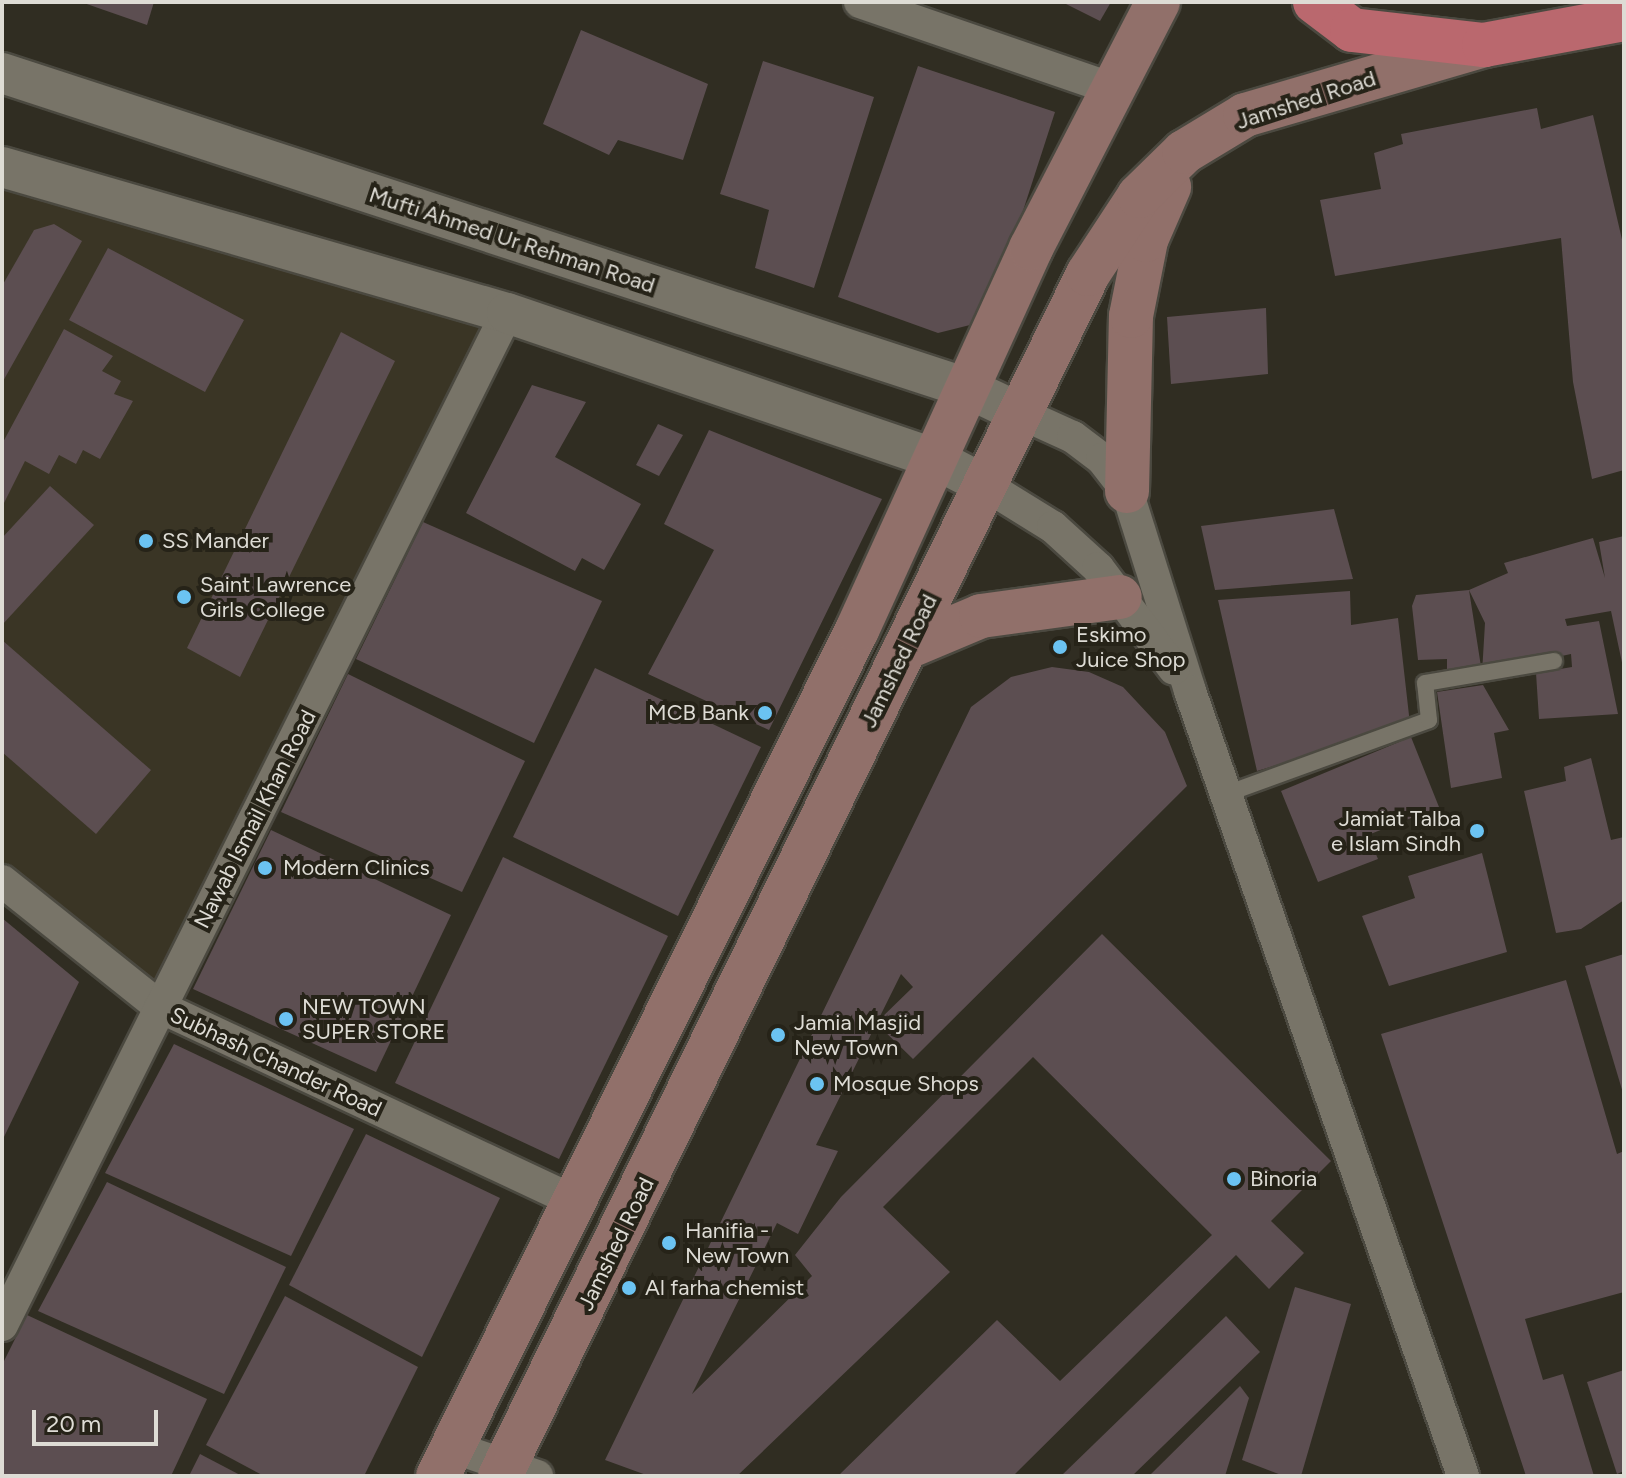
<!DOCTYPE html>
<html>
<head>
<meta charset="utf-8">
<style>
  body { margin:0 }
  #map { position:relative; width:1626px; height:1478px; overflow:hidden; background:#302d22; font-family:Figtree,sans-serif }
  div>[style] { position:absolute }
  .built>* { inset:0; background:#3a3525 }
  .building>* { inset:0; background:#5c4e51 }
  .roads { filter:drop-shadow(2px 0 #4b4940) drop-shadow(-2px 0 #4b4940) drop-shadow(0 2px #4b4940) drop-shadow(0 -2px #4b4940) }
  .service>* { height:16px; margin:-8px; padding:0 8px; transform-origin:8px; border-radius:8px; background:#787468 }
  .minor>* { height:32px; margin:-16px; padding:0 16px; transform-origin:16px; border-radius:16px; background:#787468 }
  .tertiary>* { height:40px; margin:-20px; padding:0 20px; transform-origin:20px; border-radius:20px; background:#787468 }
  .secondary>* { height:44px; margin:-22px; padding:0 22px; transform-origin:22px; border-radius:22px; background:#91706a }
  .trunk>* { height:44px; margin:-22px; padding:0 22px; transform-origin:22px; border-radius:22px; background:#ba686e }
  .dots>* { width:22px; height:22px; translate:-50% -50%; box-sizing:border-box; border:4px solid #262318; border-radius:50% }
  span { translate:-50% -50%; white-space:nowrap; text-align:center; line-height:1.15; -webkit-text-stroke:8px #262318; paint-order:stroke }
  .street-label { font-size:22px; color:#dedcd5 }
  .poi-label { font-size:22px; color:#dedcd5 }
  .left { translate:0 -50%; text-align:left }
  .right { translate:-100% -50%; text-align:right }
  .frame { position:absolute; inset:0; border:4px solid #dedcd5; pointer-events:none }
  .scale { position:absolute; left:32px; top:1410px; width:126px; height:36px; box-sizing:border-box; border:4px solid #dedcd5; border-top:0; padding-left:10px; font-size:24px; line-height:28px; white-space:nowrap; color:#dedcd5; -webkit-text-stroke:6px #262318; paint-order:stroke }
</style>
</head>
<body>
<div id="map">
  <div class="built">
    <div style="clip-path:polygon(2px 167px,507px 313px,160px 1007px,2px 881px)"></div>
  </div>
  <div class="building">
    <div style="clip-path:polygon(81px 2px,154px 2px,147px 25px)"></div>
    <div style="clip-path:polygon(1062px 2px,1111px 2px,1100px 21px)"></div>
    <div style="clip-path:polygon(581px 30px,708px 84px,683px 160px,618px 140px,609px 155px,543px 124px)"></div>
    <div style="clip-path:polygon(763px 61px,874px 97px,814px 288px,755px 268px,769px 210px,720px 194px)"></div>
    <div style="clip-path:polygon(918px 66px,1055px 112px,1022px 214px,970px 325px,938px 333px,838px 297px)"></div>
    <div style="clip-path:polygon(1537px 108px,1541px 129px,1593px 115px,1624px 248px,1624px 470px,1592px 479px,1573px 382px,1561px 238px,1335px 276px,1320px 200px,1381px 189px,1374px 153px,1403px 144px,1401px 134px)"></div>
    <div style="clip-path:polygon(54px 224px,82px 241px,2px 383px,2px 286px,34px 230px)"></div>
    <div style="clip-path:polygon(108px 248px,244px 320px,205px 392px,69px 320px)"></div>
    <div style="clip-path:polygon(1266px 308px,1268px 374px,1171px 384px,1167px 317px)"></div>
    <div style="clip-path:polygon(64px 329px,113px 356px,102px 371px,121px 381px,114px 394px,133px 401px,100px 459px,83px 450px,76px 464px,59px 455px,49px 474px,25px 461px,2px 507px,2px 444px)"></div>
    <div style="clip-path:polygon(341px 332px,395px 361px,240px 677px,187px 648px)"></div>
    <div style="clip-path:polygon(532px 385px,586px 402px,555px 457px,641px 504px,604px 570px,582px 558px,575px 571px,466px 513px)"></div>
    <div style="clip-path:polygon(658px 424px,683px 435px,659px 476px,636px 465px)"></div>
    <div style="clip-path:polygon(709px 430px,882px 499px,769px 730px,648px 674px,714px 550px,664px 524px)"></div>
    <div style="clip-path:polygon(50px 486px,94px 525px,2px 625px,2px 538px)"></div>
    <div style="clip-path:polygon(1334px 509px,1353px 579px,1215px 590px,1201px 526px)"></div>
    <div style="clip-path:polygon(423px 522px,602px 601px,534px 743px,356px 659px)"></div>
    <div style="clip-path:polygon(1624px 536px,1624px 672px,1611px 611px,1565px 619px,1567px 626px,1599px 621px,1618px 714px,1539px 719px,1536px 673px,1572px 667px,1571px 654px,1482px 673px,1447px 679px,1447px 659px,1418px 660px,1412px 606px,1416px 595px,1469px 590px,1482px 673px,1485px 623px,1469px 590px,1508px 573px,1504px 563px,1593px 538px,1605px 578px,1599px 542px)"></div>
    <div style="clip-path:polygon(1350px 591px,1351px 625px,1398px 618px,1410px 724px,1257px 771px,1218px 600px)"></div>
    <div style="clip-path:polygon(2px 640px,151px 770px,96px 834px,2px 752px)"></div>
    <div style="clip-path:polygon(1052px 667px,1089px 672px,1123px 687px,1165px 732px,1187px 786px,913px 1059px,876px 1023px,913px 987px,901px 974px,816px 1145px,838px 1151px,798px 1234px,777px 1223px,692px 1394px,812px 1276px,795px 1255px,841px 1197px,1102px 934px,1331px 1161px,1271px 1221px,1304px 1253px,1269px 1289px,1236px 1255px,1013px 1476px,838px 1476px,997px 1320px,1060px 1381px,1212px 1235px,1033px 1057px,883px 1207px,950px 1272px,737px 1476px,649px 1476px,605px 1460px,971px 707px,1011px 677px)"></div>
    <div style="clip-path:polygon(595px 668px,761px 747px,678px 916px,513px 837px)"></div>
    <div style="clip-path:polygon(348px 674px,525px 761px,462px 892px,281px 812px)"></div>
    <div style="clip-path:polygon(1483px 685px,1509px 730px,1494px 733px,1502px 778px,1451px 788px,1437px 692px)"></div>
    <div style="clip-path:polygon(1411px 737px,1439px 807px,1368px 835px,1378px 859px,1318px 882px,1281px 791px)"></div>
    <div style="clip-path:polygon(1591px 758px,1611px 840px,1624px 837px,1624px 900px,1581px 929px,1556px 933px,1524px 791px,1566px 781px,1564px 767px)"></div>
    <div style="clip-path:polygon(271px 830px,451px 915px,376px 1072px,193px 989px)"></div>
    <div style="clip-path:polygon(1482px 853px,1507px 952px,1389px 986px,1362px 916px,1415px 898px,1408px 876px)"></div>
    <div style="clip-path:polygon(503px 857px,668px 936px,559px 1159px,395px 1083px)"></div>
    <div style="clip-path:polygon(2px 918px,79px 982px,2px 1141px)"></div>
    <div style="clip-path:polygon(1624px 954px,1624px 1093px,1623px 1093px,1585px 966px)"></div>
    <div style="clip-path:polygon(1566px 980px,1617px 1154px,1624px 1151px,1624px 1292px,1525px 1319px,1543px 1380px,1563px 1374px,1594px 1476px,1526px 1476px,1381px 1034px)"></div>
    <div style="clip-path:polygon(174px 1044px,354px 1129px,291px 1256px,105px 1173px)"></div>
    <div style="clip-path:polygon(366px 1134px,500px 1198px,422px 1357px,289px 1285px)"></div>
    <div style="clip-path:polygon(107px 1182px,286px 1267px,224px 1394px,38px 1311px)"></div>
    <div style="clip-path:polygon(1295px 1287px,1351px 1304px,1301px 1476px,1284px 1476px,1242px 1460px)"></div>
    <div style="clip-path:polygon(285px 1296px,418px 1367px,364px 1476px,264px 1476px,206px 1445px)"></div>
    <div style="clip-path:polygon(27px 1315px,207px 1399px,171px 1476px,2px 1476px,2px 1365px)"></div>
    <div style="clip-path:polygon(1226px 1316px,1260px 1352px,1132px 1476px,1061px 1476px)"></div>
    <div style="clip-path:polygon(1624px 1370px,1624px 1471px,1617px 1474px,1587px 1382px)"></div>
    <div style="clip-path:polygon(1240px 1386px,1249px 1398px,1225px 1476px,1149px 1476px)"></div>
    <div style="clip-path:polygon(200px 1454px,242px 1476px,189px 1476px)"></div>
  </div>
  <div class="roads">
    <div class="service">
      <div style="left:1226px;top:794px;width:216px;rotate:-20deg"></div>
      <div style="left:1429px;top:720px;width:37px;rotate:-96deg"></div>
      <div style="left:1425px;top:683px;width:131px;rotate:-9.7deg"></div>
    </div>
    <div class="minor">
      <div style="left:860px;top:2px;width:268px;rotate:19deg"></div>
      <div style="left:1020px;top:413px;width:58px;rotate:24.4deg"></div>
      <div style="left:1073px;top:437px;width:36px;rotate:37deg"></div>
      <div style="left:1102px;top:459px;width:41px;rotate:52deg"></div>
      <div style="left:1127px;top:491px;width:210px;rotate:72.5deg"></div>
      <div style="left:1190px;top:691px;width:831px;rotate:70.82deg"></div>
      <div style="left:985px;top:485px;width:80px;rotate:31.7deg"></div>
      <div style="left:1053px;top:527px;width:61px;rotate:42.3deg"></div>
      <div style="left:1098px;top:568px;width:126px;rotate:53deg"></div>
      <div style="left:2px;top:881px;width:202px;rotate:38.6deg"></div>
      <div style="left:160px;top:1007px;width:459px;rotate:25.1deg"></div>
      <div style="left:2px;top:1325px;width:1131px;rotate:-63.48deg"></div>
      <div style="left:452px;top:1447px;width:90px;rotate:18.8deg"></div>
    </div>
    <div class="tertiary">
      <div style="left:2px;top:73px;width:1015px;rotate:18.08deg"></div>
      <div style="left:967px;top:388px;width:59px;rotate:25.3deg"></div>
      <div style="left:2px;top:167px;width:526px;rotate:16.13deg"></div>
      <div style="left:507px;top:313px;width:452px;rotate:18.8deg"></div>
      <div style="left:935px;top:459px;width:56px;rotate:27.5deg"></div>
    </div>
    <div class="secondary">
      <div style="left:1127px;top:491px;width:175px;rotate:-88.7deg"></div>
      <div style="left:1131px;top:316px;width:77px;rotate:-78.8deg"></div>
      <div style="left:1146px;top:240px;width:58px;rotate:-66.5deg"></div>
      <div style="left:905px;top:648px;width:82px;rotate:-22.8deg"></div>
      <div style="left:981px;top:616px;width:140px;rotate:-7.8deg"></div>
      <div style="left:438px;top:1476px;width:944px;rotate:-63.65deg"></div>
      <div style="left:857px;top:630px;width:420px;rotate:-65.5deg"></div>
      <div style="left:1031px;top:248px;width:277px;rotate:-62.7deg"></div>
      <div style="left:500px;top:1476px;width:1338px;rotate:-63.93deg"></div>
      <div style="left:1088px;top:274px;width:93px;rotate:-56.8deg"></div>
      <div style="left:1139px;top:196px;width:63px;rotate:-44.4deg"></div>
      <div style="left:1184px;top:152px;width:71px;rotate:-31.2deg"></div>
      <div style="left:1245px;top:115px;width:249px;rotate:-16.3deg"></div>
    </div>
    <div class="trunk">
      <div style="left:1315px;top:2px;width:46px;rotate:37.1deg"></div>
      <div style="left:1352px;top:30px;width:133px;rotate:6.5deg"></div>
      <div style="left:1484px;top:45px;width:142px;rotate:-10.5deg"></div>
    </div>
  </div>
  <div class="dots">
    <div style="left:146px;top:541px;background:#6bc3f2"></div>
    <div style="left:184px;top:597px;background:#6bc3f2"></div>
    <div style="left:1060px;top:647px;background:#6bc3f2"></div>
    <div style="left:765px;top:713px;background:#6bc3f2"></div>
    <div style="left:1477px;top:831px;background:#6bc3f2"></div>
    <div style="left:265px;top:868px;background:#6bc3f2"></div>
    <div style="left:286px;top:1019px;background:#6bc3f2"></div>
    <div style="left:778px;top:1035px;background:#6bc3f2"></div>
    <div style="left:817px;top:1084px;background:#6bc3f2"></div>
    <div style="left:1234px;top:1179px;background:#6bc3f2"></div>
    <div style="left:669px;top:1243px;background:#6bc3f2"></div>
    <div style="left:629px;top:1288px;background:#6bc3f2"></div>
  </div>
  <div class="street-label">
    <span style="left:1306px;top:100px;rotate:-18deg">Jamshed Road</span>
    <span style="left:512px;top:240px;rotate:18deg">Mufti Ahmed Ur Rehman Road</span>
    <span style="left:899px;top:661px;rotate:-64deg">Jamshed Road</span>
    <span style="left:255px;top:819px;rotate:-63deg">Nawab Ismail Khan Road</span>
    <span style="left:276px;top:1062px;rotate:25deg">Subhash Chander Road</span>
    <span style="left:616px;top:1244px;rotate:-64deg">Jamshed Road</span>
  </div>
  <div class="poi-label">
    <span class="left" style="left:162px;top:541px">SS Mander</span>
    <span class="left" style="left:200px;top:597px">Saint Lawrence<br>Girls College</span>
    <span class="left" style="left:1076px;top:647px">Eskimo<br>Juice Shop</span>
    <span class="right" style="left:749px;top:713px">MCB Bank</span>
    <span class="right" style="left:1461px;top:831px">Jamiat Talba<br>e Islam Sindh</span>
    <span class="left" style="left:283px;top:868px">Modern Clinics</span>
    <span class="left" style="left:302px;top:1019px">NEW TOWN<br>SUPER STORE</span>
    <span class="left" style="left:794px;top:1035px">Jamia Masjid<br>New Town</span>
    <span class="left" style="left:833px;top:1084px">Mosque Shops</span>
    <span class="left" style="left:1250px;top:1179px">Binoria</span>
    <span class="left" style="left:685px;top:1243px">Hanifia -<br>New Town</span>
    <span class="left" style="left:645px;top:1288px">Al farha chemist</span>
  </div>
  <div class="frame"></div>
  <div class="scale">20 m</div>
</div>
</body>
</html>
